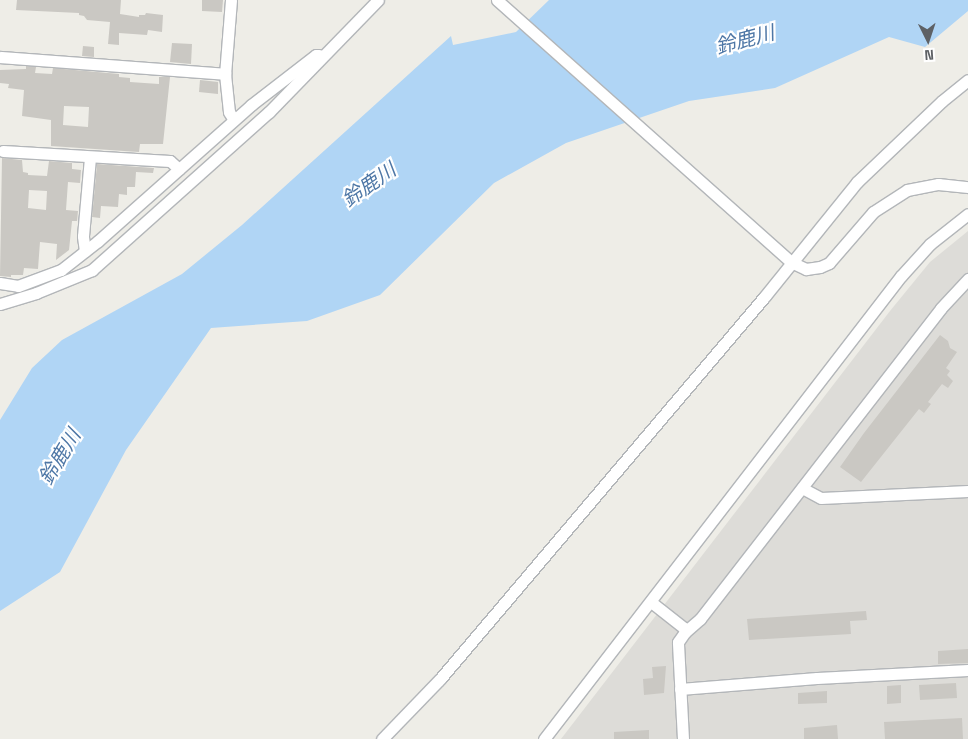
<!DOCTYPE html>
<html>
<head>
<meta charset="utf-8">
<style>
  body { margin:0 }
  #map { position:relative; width:968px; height:739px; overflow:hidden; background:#eeede7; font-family:"Space Grotesk","Noto Sans JP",sans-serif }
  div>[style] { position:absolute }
  .industrial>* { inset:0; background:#dddcd8 }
  .water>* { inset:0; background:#b0d5f5 }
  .building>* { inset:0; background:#cac8c3 }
  .roads { filter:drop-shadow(1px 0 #b3b6b9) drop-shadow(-1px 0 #b3b6b9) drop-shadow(0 1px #b3b6b9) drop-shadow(0 -1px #b3b6b9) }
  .minor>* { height:11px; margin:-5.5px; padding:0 5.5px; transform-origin:5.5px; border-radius:5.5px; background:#fff }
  span { translate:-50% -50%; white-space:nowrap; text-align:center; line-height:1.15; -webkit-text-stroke:4.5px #fff; paint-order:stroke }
  .water-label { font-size:20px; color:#4e77a6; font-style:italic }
  .north { position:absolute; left:903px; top:15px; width:50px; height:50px; -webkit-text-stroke:4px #fff; paint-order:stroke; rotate:176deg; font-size:14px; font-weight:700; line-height:20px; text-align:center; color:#5e6165 }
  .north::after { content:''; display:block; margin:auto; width:18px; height:22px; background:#5e6165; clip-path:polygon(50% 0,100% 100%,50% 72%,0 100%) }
</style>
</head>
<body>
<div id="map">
  <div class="industrial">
    <div style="clip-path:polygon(968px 231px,968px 739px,561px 739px,890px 311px,930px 262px)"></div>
  </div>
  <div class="water">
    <div style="clip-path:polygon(549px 0,968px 0,968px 11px,925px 47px,889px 37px,775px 88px,689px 101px,566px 143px,494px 183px,380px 295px,307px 321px,211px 328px,126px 450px,60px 572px,0 611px,0 420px,32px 368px,62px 340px,182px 274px,242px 225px,451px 36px,453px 45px,516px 32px)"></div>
  </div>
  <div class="building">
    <div style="clip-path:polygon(17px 0,121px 0,120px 14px,139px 17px,139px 15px,145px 15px,146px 13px,163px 15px,162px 32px,148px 30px,147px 35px,119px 33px,119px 45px,108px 44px,110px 22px,87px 20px,84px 16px,79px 15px,79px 13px,16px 10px)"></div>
    <div style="clip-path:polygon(202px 0,223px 0,222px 12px,202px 11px)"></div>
    <div style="clip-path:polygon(172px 43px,192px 44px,191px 64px,170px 62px)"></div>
    <div style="clip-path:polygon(83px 46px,94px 47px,94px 57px,82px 56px)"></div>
    <div style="clip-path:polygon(evenodd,26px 66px,36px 67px,35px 73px,52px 74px,53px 68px,119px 74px,119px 77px,130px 78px,130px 82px,159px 84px,159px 77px,170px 77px,163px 144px,140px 144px,139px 152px,51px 146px,51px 120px,22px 116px,24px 90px,8px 88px,9px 84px,0 83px,0 70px,26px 69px,26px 66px,64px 106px,89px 107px,88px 127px,63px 125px,64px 106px)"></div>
    <div style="clip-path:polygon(200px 80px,218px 82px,218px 94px,199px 92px)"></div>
    <div style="clip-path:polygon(evenodd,2px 158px,22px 160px,23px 172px,28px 173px,28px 175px,47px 176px,49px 161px,72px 163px,72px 169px,81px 170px,80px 183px,68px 182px,66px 210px,78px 211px,77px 221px,72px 221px,69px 250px,56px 260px,57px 244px,40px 242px,38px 269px,24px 268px,23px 275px,11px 275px,11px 277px,0 276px,2px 158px,29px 190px,47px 191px,46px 210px,28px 208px,29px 190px)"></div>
    <div style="clip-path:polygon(97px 164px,154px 168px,153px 173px,136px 172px,135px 187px,127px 187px,127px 195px,119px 194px,118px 207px,101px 206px,100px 218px,92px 217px)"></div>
    <div style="clip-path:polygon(940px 335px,948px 341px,950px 348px,957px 352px,946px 368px,950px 371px,947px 375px,953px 381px,948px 388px,942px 384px,928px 402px,931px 404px,924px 413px,919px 409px,861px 482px,840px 467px,864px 433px)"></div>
    <div style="clip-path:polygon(866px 611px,867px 620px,850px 621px,851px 634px,749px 640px,747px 619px)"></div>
    <div style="clip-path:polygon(968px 649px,968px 663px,938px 664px,938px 651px)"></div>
    <div style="clip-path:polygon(666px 666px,664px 693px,644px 695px,643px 679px,653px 678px,652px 667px)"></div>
    <div style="clip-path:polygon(956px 683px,957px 698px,920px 700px,919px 685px)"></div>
    <div style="clip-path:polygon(901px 685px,901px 703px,887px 704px,887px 686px)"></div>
    <div style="clip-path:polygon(827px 691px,827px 703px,798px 704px,798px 693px)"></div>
    <div style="clip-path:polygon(962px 718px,963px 739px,885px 739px,884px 722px)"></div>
    <div style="clip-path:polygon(837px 725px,838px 739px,804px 739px,804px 728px)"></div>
    <div style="clip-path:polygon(649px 730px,649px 739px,614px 739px,614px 732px)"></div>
  </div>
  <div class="roads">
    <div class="minor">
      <div style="left:231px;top:0;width:74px;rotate:94.6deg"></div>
      <div style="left:225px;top:74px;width:38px;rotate:84deg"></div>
      <div style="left:229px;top:112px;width:9px;rotate:58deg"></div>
      <div style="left:497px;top:0;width:394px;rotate:41.7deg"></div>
      <div style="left:791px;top:262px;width:17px;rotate:25deg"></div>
      <div style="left:806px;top:269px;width:14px;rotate:-8deg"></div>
      <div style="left:820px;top:267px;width:10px;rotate:-24deg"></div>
      <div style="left:829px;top:263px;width:67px;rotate:-49.2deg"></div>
      <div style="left:873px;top:212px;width:40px;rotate:-32.9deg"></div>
      <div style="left:907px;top:190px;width:32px;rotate:-11deg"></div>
      <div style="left:938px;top:184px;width:30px;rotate:6deg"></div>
      <div style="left:0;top:57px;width:226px;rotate:4.3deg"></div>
      <div style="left:3px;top:151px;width:167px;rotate:3.4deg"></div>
      <div style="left:170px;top:161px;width:12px;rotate:42deg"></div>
      <div style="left:85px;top:251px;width:15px;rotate:-98deg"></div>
      <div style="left:83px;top:236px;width:79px;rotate:-84.9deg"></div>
      <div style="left:0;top:283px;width:18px;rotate:9deg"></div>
      <div style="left:18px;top:286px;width:46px;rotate:-20.4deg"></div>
      <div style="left:61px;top:270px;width:47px;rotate:-38.1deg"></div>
      <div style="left:98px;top:241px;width:205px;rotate:-41.6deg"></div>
      <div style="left:251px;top:105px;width:82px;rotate:-37.6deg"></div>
      <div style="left:316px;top:55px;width:3px"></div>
      <div style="left:0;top:304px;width:38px;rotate:-17deg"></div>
      <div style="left:36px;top:293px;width:61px;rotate:-22.3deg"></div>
      <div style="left:92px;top:270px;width:237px;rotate:-41.8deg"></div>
      <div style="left:269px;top:112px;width:156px;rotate:-45.8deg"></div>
      <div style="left:802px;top:488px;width:21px;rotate:28deg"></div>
      <div style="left:821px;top:498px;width:147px;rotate:-2.7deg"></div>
      <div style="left:651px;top:602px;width:42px;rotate:38.2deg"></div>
      <div style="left:684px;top:628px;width:4px;rotate:76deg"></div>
      <div style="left:680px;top:689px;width:137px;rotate:-4.6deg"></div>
      <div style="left:817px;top:678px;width:151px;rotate:-3deg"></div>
      <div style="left:382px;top:739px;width:83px;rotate:-46deg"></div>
      <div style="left:440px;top:679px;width:502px;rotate:-49.68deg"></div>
      <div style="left:765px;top:296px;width:146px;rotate:-51.1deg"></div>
      <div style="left:857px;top:182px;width:117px;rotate:-43.6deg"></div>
      <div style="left:942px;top:101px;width:33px;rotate:-39deg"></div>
      <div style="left:544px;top:739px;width:585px;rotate:-52.37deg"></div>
      <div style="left:901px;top:276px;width:43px;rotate:-47.8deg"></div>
      <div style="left:930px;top:244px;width:48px;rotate:-38.3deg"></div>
      <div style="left:683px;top:739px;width:97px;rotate:-93deg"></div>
      <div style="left:678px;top:642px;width:12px;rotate:-55deg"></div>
      <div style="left:685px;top:632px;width:20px;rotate:-41deg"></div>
      <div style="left:700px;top:619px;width:393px;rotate:-52.2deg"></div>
      <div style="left:941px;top:308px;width:40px;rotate:-47deg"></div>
    </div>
  </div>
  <div class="water-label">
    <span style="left:745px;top:40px;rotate:-15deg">鈴鹿川</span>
    <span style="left:369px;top:185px;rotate:-35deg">鈴鹿川</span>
    <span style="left:60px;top:457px;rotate:-59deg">鈴鹿川</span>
  </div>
  <div class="north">N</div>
</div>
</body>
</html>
